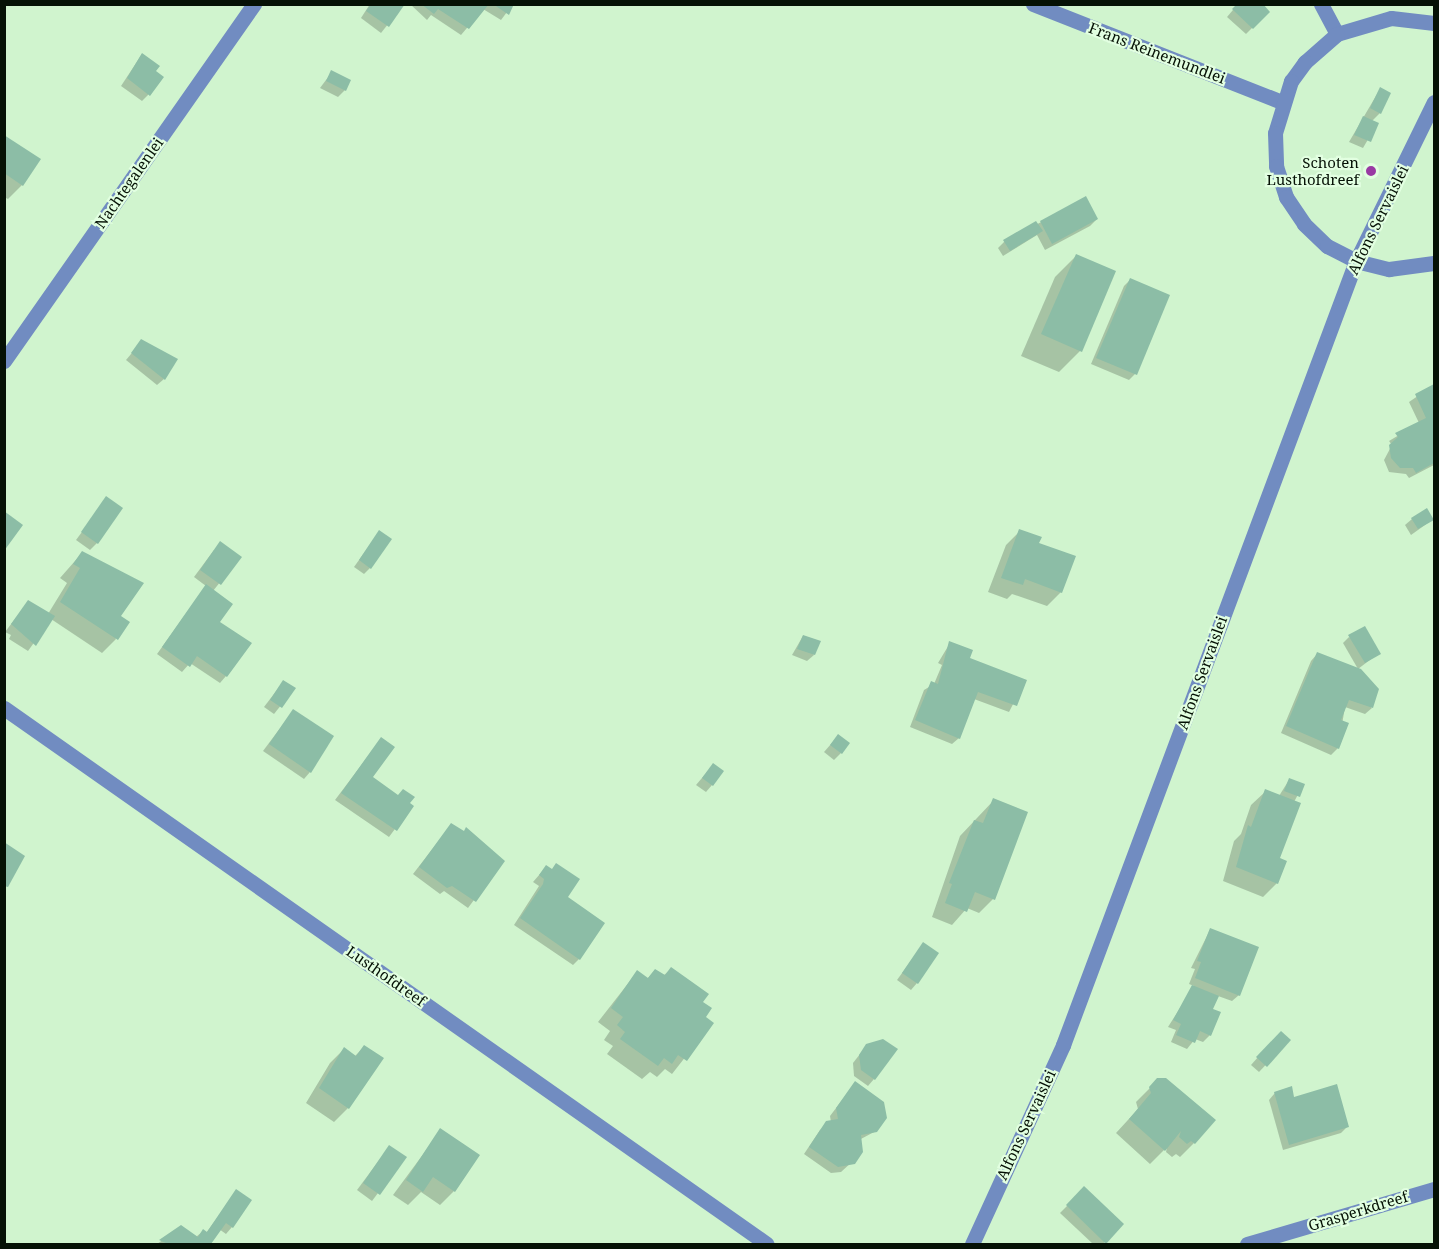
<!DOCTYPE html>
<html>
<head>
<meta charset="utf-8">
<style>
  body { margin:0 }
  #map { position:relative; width:1439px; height:1249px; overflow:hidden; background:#d0f4ce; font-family:"Noto Serif",serif }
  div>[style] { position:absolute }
  .shadow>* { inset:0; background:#0003 }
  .building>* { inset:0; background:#8cbda6 }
  .minor>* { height:15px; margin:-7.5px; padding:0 7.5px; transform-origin:7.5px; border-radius:7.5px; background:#718cc1 }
  .tertiary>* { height:15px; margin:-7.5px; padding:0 7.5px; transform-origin:7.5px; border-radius:7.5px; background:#718cc1 }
  .dots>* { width:16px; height:16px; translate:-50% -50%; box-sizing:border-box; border:3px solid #e2ffe1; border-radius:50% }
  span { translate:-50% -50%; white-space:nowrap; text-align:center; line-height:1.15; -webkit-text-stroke:4.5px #e2ffe1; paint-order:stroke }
  .street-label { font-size:15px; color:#051105 }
  .poi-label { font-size:15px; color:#051105 }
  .right { translate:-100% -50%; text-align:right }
  .frame { position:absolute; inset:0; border:6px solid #051105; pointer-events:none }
</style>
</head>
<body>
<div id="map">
  <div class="shadow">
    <div style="clip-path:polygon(370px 4px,404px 4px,381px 33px,361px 18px)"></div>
    <div style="clip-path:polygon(410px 4px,513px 4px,501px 20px,483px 9px,461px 35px,431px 15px,427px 20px)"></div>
    <div style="clip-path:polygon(1238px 4px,1268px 12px,1246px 34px,1227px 17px)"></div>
    <div style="clip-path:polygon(142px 54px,154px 72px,148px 95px,142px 101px,121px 86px)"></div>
    <div style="clip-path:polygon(332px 72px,345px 90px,338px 97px,320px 88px)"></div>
    <div style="clip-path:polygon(1380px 89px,1380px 113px,1372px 121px,1377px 124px,1363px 148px,1349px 142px)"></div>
    <div style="clip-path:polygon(4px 137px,22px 185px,8px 199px,4px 197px)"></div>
    <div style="clip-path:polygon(1086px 198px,1097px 219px,1090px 226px,1045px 250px,1037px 235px,1003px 256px,998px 248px,1004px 242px)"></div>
    <div style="clip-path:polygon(1076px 256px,1080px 351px,1059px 372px,1021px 356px,1055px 277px)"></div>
    <div style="clip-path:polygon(1130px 280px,1135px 374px,1129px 380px,1091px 364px,1124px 286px)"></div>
    <div style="clip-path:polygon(142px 341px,164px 379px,157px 385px,126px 360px)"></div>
    <div style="clip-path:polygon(1434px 385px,1434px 465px,1409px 478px,1406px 474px,1389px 472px,1384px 460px,1392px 445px,1389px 441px,1419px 423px,1409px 402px)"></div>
    <div style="clip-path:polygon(107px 498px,97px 543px,90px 550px,76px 540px)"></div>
    <div style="clip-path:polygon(1412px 519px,1432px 520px,1411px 535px,1405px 525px)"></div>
    <div style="clip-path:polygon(1020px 531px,1038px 544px,1061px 592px,1047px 606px,1012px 594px,1007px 599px,988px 592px,1006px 545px)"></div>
    <div style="clip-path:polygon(379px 532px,370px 568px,364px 574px,354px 567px)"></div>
    <div style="clip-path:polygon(214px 550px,240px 557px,213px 591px,226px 676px,220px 683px,190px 663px,182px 672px,157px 654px,206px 586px,194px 577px)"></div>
    <div style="clip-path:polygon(82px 553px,116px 639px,102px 653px,51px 619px,28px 651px,9px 639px,11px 635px,5px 632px,28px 602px,48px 614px,67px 583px,60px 578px)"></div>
    <div style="clip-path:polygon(803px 636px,814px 655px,807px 661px,792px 655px)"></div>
    <div style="clip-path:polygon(1349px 637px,1379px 653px,1358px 669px,1343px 643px)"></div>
    <div style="clip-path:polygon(950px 643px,968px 659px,1025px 681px,1009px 712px,974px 699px,959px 738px,952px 744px,910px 727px,924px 690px,934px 684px,942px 665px,938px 663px)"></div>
    <div style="clip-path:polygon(1317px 654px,1372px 708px,1365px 714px,1345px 707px,1338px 748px,1331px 755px,1281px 733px,1311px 661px)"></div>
    <div style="clip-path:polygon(283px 682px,294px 689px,274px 714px,264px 707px)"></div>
    <div style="clip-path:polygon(293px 711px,310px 772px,304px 779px,263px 751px)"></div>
    <div style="clip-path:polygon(838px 736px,841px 753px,834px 760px,824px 752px)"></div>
    <div style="clip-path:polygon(381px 739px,371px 778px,412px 806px,389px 837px,335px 800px)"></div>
    <div style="clip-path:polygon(713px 765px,712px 785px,706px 792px,696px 785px)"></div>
    <div style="clip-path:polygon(1289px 780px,1303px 785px,1294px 802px,1278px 859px,1277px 883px,1263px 897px,1223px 881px,1234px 841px,1241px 834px,1251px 805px,1266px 791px,1279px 796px)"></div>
    <div style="clip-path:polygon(994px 800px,993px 899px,979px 913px,967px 908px,952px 925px,932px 917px,960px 836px)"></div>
    <div style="clip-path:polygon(451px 825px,503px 861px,468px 908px,444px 891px,440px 894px,413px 874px)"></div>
    <div style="clip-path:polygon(546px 867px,565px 897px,579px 959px,573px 965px,514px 925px,539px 886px,533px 882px)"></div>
    <div style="clip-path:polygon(1210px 930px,1239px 995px,1232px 1001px,1218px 996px,1211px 1010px,1210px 1035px,1203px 1042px,1195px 1039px,1187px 1049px,1171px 1042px,1176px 1030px,1168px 1027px,1194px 986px,1189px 984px,1195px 969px,1191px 968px)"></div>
    <div style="clip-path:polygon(923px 944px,917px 983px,911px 990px,897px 980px)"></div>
    <div style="clip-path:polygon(671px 969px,701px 1003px,704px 1017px,712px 1023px,672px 1074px,665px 1069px,657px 1077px,650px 1072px,642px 1079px,607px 1054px,613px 1046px,604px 1040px,610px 1031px,598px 1022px,637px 972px,647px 979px,655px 970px,663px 976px)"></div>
    <div style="clip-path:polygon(1274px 1039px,1289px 1040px,1259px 1072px,1251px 1065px)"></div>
    <div style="clip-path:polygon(867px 1045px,874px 1079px,868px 1086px,854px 1076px,853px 1063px)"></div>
    <div style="clip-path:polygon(364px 1047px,348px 1108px,334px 1122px,306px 1103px,330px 1063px,344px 1049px,355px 1056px)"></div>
    <div style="clip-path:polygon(1158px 1080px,1194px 1143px,1180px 1157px,1176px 1154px,1172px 1157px,1166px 1152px,1167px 1147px,1150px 1164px,1116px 1133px,1138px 1109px,1136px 1102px)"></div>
    <div style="clip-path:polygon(855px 1083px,876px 1131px,859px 1140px,853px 1161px,841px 1172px,831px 1173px,804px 1154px,820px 1130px,831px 1122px,830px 1116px)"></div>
    <div style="clip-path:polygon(1275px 1093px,1348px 1126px,1341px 1133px,1283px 1150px,1269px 1100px)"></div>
    <div style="clip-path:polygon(441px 1130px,454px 1191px,440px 1205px,421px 1192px,408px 1205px,393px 1195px)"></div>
    <div style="clip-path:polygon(389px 1147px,405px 1157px,372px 1201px,357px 1190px)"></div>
    <div style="clip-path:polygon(1084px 1189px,1121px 1225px,1103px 1244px,1093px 1244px,1060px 1213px)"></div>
    <div style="clip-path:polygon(237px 1191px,232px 1227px,226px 1234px,219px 1229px,209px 1244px,157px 1244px,181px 1227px,196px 1237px,203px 1231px,206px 1233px)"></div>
  </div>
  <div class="building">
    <div style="clip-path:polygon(371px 4px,405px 4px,389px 27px,366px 11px)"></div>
    <div style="clip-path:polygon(421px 4px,489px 4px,469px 29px,438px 9px,434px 14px)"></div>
    <div style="clip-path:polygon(493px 4px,514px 4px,509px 15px)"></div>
    <div style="clip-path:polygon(1237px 4px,1263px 4px,1270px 12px,1253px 29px,1232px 9px)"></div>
    <div style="clip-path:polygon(142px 53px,160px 66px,156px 71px,164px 77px,150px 96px,127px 78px)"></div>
    <div style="clip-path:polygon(331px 70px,351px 80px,346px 91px,326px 81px)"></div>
    <div style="clip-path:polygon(1380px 87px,1391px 93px,1381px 114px,1370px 108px)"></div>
    <div style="clip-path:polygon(1363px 116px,1379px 123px,1371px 142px,1354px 135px)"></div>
    <div style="clip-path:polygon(4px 135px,41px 159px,23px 186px,4px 173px)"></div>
    <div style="clip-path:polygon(1086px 196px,1098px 219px,1052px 244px,1040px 221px)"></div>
    <div style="clip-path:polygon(1036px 221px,1043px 231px,1010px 251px,1003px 240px)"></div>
    <div style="clip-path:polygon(1076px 254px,1116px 271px,1082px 352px,1041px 334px)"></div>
    <div style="clip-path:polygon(1130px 278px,1170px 295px,1137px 375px,1096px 358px)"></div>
    <div style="clip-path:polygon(141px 339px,178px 359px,165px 380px,131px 353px)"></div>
    <div style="clip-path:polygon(1434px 384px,1434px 463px,1416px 473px,1413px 468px,1400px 468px,1391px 458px,1389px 445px,1398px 437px,1395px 433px,1426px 418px,1415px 394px)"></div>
    <div style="clip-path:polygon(106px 496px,123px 508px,98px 544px,81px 532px)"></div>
    <div style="clip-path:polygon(1427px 508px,1434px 520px,1418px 529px,1411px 518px)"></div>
    <div style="clip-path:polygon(4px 511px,23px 525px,4px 551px)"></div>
    <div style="clip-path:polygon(1019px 529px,1042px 537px,1039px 543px,1076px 556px,1062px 593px,1025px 579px,1023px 585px,1001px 578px)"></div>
    <div style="clip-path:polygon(379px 530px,392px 539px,371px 569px,359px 560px)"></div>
    <div style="clip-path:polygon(220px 541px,242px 557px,221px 585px,200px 570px)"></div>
    <div style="clip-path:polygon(82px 551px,144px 583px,121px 616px,130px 622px,118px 640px,60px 602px,80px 568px,73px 564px)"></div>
    <div style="clip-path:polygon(206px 584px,233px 604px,220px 622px,252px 643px,227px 677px,197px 656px,190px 667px,162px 647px)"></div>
    <div style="clip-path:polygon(28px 600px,55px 616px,36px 646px,11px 624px)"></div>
    <div style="clip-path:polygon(1365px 626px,1381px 654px,1365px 663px,1348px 635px)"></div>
    <div style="clip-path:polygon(803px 635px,821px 641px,815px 655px,797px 649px)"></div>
    <div style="clip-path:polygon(949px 641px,973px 650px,970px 658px,1027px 680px,1017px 706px,978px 692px,960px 739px,915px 720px,931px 681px,938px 684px)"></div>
    <div style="clip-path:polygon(1317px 652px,1361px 669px,1379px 689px,1373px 708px,1349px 700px,1341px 720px,1349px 723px,1339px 749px,1286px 726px)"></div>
    <div style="clip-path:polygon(283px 680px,296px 688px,282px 708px,270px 700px)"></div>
    <div style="clip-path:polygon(293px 709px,334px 736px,311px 773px,269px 744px)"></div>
    <div style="clip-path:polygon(838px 734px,850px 743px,842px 754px,830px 745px)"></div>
    <div style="clip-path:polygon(381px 737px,395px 747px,373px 777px,398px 795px,403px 789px,415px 797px,410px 803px,414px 806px,397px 831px,341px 793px)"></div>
    <div style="clip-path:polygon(713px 763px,724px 771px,713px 786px,702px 778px)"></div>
    <div style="clip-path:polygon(1289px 778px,1305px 784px,1300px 797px,1284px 791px)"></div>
    <div style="clip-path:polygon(1265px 789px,1301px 803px,1280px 858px,1287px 861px,1278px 884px,1236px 867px,1248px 825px,1251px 827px)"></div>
    <div style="clip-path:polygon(993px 798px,1028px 812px,995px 900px,975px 892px,967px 912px,945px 903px,952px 884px,949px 883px,974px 820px,983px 823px)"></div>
    <div style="clip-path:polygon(451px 823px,464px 831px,466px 827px,505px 861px,476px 902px,452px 886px,447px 888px,419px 867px)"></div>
    <div style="clip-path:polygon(4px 842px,25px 856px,8px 887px,4px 886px)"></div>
    <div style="clip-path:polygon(556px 863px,580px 879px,568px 897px,605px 923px,580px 960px,520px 918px,543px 884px,544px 879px,539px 875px,546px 865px,552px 869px)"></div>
    <div style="clip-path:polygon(1210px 928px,1259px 947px,1240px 996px,1195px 978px,1201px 962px,1197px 961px)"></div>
    <div style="clip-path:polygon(923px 942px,939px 953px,918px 984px,902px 973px)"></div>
    <div style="clip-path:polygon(671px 967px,709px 994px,703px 1002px,712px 1008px,706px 1017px,714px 1023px,687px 1061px,678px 1055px,672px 1064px,664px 1058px,658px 1066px,620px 1039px,625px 1032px,617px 1025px,623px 1017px,611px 1008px,637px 970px,648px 978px,655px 969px,665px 975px)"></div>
    <div style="clip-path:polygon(1192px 985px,1219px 996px,1213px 1009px,1221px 1012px,1211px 1036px,1200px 1031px,1195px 1043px,1176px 1035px,1181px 1024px,1173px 1020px)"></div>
    <div style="clip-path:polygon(1281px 1031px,1291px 1040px,1267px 1067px,1256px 1057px)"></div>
    <div style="clip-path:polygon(883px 1039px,898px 1049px,875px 1080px,861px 1070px,859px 1055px,866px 1044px)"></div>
    <div style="clip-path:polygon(364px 1045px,384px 1058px,349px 1109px,319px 1088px,344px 1047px,356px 1056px)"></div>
    <div style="clip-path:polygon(1157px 1078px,1166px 1078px,1216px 1120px,1195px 1144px,1191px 1141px,1187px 1144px,1179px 1137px,1181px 1131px,1165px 1151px,1129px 1119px,1151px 1093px,1149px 1087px)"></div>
    <div style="clip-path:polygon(855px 1081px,884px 1102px,887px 1118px,877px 1132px,861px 1135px,863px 1152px,855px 1164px,838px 1167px,809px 1147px,826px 1121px,838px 1119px,836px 1108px)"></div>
    <div style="clip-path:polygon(1337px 1084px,1349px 1127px,1289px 1145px,1274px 1092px,1292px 1086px,1294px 1097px)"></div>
    <div style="clip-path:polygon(440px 1128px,480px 1155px,455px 1192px,433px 1177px,423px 1192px,406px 1180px)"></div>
    <div style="clip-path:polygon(389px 1145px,407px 1157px,380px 1195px,363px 1183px)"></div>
    <div style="clip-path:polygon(1084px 1186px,1124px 1224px,1106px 1244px,1066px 1205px)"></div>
    <div style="clip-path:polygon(236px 1189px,252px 1200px,233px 1228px,226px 1223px,211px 1244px,168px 1244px,159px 1240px,181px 1225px,198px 1237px,203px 1229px,207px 1232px)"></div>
  </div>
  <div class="minor">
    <div style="left:1033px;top:4px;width:268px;rotate:21.5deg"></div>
    <div style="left:1321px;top:4px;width:34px;rotate:62deg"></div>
    <div style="left:1434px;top:23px;width:43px;rotate:-173.4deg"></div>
    <div style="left:1391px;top:18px;width:56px;rotate:163.5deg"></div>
    <div style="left:1337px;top:34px;width:43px;rotate:138.8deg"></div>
    <div style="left:1305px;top:62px;width:24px;rotate:126deg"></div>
    <div style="left:1291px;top:81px;width:54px;rotate:107.1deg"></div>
    <div style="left:1275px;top:133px;width:33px;rotate:88deg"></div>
    <div style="left:1276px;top:166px;width:33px;rotate:72deg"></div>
    <div style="left:1286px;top:197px;width:32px;rotate:56deg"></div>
    <div style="left:1304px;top:224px;width:32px;rotate:44deg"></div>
    <div style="left:1327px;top:246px;width:33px;rotate:27deg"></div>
    <div style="left:1356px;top:261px;width:34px;rotate:14deg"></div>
    <div style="left:1389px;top:269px;width:45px;rotate:-7.6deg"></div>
    <div style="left:4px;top:361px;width:436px;rotate:-55deg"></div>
    <div style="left:4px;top:708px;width:932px;rotate:35.09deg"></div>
    <div style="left:1247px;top:1244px;width:195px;rotate:-16.4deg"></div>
  </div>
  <div class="tertiary">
    <div style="left:972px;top:1244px;width:219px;rotate:-65.4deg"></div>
    <div style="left:1063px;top:1045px;width:837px;rotate:-69.51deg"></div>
    <div style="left:1356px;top:261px;width:177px;rotate:-63.9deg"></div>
  </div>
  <div class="dots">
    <div style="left:1371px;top:171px;background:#993aa3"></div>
  </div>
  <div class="street-label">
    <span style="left:1157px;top:53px;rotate:21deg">Frans Reinemundlei</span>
    <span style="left:129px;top:183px;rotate:-55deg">Nachtegalenlei</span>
    <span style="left:1378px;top:220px;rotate:-64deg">Alfons Servaislei</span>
    <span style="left:1202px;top:673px;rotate:-70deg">Alfons Servaislei</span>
    <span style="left:386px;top:976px;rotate:35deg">Lusthofdreef</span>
    <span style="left:1026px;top:1125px;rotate:-65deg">Alfons Servaislei</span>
    <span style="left:1358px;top:1211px;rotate:-17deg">Grasperkdreef</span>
  </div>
  <div class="poi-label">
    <span class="right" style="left:1359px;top:171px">Schoten<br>Lusthofdreef</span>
  </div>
  <div class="frame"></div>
</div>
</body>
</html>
